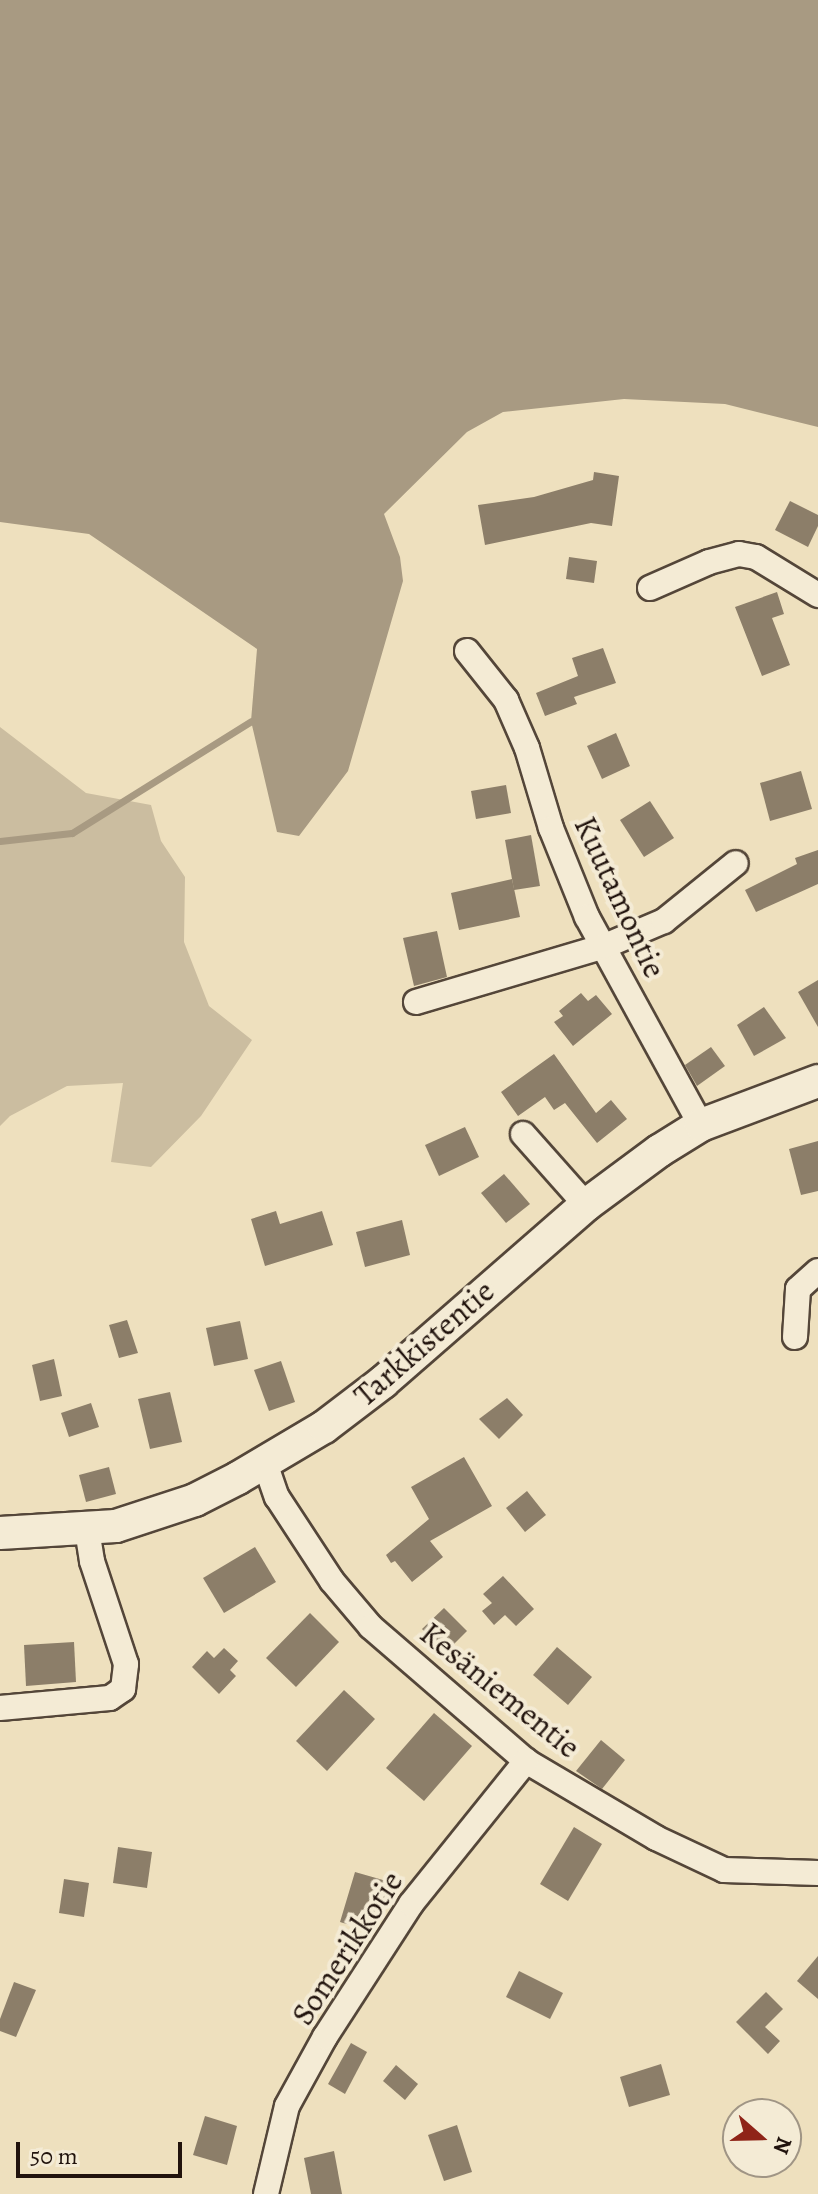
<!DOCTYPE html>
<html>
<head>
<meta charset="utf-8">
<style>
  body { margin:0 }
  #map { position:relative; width:818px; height:2194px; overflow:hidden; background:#eee0be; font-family:Alegreya,serif }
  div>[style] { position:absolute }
  .green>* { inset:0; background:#cbbda0 }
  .water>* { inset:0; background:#a89a82 }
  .stream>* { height:7px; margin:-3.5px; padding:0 3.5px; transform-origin:3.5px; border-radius:3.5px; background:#a89a82 }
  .building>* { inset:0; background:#8c7e69 }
  .roads { filter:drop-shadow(2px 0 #544639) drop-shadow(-2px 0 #544639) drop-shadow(0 2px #544639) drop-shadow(0 -2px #544639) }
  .minor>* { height:24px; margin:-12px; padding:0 12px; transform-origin:12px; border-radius:12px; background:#f4ebd5 }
  .tertiary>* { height:32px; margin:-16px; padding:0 16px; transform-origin:16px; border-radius:16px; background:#f4ebd5 }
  span { translate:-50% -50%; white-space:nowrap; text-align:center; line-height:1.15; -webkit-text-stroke:8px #f4ebd5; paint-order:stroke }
  .street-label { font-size:32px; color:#21130d }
  .north { position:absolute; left:722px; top:2098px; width:80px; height:80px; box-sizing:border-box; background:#f4ebd5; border:2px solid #a09585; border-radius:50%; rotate:110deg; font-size:22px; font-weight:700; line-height:32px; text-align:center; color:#21130d }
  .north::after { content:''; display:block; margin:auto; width:28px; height:36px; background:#8f2418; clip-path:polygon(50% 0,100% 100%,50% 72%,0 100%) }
  .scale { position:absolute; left:16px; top:2142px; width:166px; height:36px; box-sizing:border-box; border:4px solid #21130d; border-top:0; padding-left:10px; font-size:24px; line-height:28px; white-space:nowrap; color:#21130d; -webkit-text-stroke:6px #f4ebd5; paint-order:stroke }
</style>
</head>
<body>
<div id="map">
  <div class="green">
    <div style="clip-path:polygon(0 727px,86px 793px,151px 805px,161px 841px,185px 877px,184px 942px,209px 1006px,252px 1040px,201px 1116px,151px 1167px,111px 1162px,123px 1083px,67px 1086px,10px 1116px,0 1126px)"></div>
  </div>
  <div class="water">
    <div style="clip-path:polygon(0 0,818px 0,818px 427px,725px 404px,624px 399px,503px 412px,467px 432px,384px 514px,400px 557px,403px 581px,348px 771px,299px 836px,277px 832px,251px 721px,257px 649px,89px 534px,0 522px)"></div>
  </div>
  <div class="stream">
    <div style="left:0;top:841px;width:72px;rotate:-6.3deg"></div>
    <div style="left:72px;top:833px;width:211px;rotate:-32deg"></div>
  </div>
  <div class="building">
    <div style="clip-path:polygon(594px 472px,619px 476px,612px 526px,591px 523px,485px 545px,478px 505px,534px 497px,593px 480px)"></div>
    <div style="clip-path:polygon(790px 501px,818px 515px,818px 526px,808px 547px,775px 530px)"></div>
    <div style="clip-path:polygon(569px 557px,597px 561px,594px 583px,566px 579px)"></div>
    <div style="clip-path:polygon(777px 592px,784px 614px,772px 618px,790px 665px,762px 676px,735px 607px)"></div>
    <div style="clip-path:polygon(603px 648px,616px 683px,574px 697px,577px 704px,545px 716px,536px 693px,578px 676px,572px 658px)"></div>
    <div style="clip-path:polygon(616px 733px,630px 766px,602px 779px,587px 746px)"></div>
    <div style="clip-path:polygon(801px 771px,812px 809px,770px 821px,760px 783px)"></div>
    <div style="clip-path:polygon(506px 785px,511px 813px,476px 819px,471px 791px)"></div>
    <div style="clip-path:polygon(650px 801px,674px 838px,644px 857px,620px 820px)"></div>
    <div style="clip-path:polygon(531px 835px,540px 886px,514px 890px,505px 840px)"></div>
    <div style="clip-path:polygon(818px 850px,818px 884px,756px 912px,745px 890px,797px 864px,795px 858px)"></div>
    <div style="clip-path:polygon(512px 879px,520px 917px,459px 930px,451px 893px)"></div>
    <div style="clip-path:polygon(437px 931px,447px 977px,414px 986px,403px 938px)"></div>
    <div style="clip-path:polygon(818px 980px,818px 1027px,798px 992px)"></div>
    <div style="clip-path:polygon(581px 993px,588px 1001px,596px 995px,612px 1014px,573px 1046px,554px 1022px,563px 1016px,559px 1011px)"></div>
    <div style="clip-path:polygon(764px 1007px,786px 1038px,754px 1056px,737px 1025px)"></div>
    <div style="clip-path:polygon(711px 1047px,725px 1066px,697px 1086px,685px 1065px)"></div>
    <div style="clip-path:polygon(554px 1054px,596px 1113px,611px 1100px,627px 1119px,597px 1143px,565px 1103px,554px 1110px,545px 1097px,518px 1116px,501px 1092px)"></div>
    <div style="clip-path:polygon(465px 1127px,479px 1157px,439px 1176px,425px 1145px)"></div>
    <div style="clip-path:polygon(818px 1141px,818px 1191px,801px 1195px,789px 1149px)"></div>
    <div style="clip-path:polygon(504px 1174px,530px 1204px,506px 1223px,481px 1193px)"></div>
    <div style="clip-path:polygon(276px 1211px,280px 1224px,322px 1211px,333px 1245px,265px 1266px,251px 1219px)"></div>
    <div style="clip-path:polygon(402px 1220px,410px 1255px,365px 1267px,356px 1232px)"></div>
    <div style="clip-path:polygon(127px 1320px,138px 1353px,119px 1358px,109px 1325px)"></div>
    <div style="clip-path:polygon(240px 1321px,248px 1359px,214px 1366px,206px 1328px)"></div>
    <div style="clip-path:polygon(54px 1359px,62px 1396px,40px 1401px,32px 1365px)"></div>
    <div style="clip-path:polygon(281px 1361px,295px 1402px,269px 1411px,254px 1370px)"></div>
    <div style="clip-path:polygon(170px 1392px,182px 1442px,150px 1449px,138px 1399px)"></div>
    <div style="clip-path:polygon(507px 1398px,523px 1415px,499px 1439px,479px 1419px)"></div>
    <div style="clip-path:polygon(91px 1403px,99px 1427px,69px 1437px,61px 1413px)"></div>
    <div style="clip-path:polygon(464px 1457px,492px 1506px,430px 1541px,443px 1557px,412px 1582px,395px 1561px,391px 1563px,386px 1555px,429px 1519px,411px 1487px)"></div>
    <div style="clip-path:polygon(109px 1467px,116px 1494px,86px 1502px,79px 1475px)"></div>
    <div style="clip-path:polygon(527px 1491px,546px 1515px,525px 1532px,506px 1508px)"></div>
    <div style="clip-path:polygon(255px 1547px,276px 1582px,224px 1613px,203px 1578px)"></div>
    <div style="clip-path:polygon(503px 1576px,534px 1609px,516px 1626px,505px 1615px,494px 1625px,482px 1611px,492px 1603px,483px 1594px)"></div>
    <div style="clip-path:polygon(444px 1608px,467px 1631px,445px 1653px,422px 1629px)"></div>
    <div style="clip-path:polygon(310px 1613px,339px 1642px,296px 1687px,266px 1658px)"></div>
    <div style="clip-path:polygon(74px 1642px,76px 1682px,26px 1686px,24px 1645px)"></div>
    <div style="clip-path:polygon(557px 1647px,592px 1677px,568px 1705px,533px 1675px)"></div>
    <div style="clip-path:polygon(224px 1648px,238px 1661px,230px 1670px,236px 1676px,219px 1694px,192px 1667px,207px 1651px,214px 1658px)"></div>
    <div style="clip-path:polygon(344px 1690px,375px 1719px,327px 1771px,296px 1741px)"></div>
    <div style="clip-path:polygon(434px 1713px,472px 1746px,424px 1801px,386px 1768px)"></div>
    <div style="clip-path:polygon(601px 1740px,625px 1760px,602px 1789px,576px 1771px)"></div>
    <div style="clip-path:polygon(574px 1827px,602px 1844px,568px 1901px,540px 1884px)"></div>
    <div style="clip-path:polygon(118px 1847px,152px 1852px,147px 1888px,113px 1883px)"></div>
    <div style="clip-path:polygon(355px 1872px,397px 1884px,390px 1907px,377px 1904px,369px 1931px,340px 1922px)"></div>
    <div style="clip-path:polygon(64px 1879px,89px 1883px,84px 1917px,59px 1913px)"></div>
    <div style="clip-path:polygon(818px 1956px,818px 1999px,797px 1981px)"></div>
    <div style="clip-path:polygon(519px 1971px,563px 1993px,550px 2019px,506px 1997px)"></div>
    <div style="clip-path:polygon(14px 1982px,36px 1990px,16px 2037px,0 2031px,0 2019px)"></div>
    <div style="clip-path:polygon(766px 1992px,783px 2009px,765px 2027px,780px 2041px,768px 2054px,736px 2022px)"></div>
    <div style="clip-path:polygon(351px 2043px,367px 2052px,345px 2094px,328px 2084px)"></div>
    <div style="clip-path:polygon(661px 2064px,670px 2095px,629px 2107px,620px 2077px)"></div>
    <div style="clip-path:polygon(396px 2065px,418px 2084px,405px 2100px,383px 2081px)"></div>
    <div style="clip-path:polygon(205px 2116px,237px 2126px,227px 2165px,193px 2155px)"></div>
    <div style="clip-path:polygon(457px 2125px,472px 2172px,444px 2181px,428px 2135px)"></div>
    <div style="clip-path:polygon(334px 2151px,342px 2194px,311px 2194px,304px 2158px)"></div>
  </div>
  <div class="roads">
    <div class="minor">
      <div style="left:650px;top:588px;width:64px;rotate:-23.8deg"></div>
      <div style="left:709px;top:562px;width:31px;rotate:-15deg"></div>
      <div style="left:739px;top:554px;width:17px;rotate:10deg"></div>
      <div style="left:756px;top:557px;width:73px;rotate:31.5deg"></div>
      <div style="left:467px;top:651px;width:63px;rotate:51.5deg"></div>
      <div style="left:506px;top:700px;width:52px;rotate:66.4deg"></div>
      <div style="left:527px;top:748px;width:84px;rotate:73.3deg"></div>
      <div style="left:551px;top:828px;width:96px;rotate:68deg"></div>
      <div style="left:587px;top:917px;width:237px;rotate:61.3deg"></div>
      <div style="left:416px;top:1002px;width:197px;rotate:-16.5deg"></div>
      <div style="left:605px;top:946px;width:64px;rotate:-23deg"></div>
      <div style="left:664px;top:921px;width:92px;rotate:-38.9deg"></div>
      <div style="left:523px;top:1134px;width:95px;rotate:48.4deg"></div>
      <div style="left:795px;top:1337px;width:48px;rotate:-86.4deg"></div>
      <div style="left:798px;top:1289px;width:27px;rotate:-42deg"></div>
      <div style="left:265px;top:1463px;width:36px;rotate:71deg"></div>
      <div style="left:277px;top:1497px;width:100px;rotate:56.8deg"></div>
      <div style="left:332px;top:1581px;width:60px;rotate:49.7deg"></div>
      <div style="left:371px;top:1627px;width:205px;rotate:40.8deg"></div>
      <div style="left:526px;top:1761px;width:151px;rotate:30.6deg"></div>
      <div style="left:656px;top:1838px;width:75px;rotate:25.2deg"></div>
      <div style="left:724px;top:1870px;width:94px;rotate:1.8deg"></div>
      <div style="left:0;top:1708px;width:110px;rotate:-5.2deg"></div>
      <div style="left:110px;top:1698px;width:16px;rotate:-35deg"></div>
      <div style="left:123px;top:1689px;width:25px;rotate:-83deg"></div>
      <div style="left:126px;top:1664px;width:108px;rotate:-108.3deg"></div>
      <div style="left:92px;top:1561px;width:33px;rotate:-99deg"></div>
      <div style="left:266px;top:2194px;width:90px;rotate:-76.6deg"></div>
      <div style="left:287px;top:2106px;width:79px;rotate:-61.2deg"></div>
      <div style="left:325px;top:2037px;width:158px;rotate:-57.1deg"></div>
      <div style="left:411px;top:1904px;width:184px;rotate:-51.2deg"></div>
    </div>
    <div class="tertiary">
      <div style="left:0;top:1533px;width:116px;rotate:-3.5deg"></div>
      <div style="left:116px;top:1526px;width:83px;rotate:-18.2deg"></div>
      <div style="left:195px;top:1500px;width:48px;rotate:-27.1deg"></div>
      <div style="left:238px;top:1478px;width:100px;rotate:-30.7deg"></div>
      <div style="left:324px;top:1427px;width:74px;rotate:-37.3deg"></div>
      <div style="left:383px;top:1382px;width:269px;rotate:-41.1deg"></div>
      <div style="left:586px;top:1205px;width:91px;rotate:-36.5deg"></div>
      <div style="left:659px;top:1151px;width:49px;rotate:-31.8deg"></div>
      <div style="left:701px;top:1125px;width:125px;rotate:-20.6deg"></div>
    </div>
  </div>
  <div class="street-label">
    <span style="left:620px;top:897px;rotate:65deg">Kuutamontie</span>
    <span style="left:424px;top:1343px;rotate:-41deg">Tarkkistentie</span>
    <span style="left:500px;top:1690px;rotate:39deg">Kesäniementie</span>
    <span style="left:347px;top:1948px;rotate:-57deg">Somerikkotie</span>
  </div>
  <div class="north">N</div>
  <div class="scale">50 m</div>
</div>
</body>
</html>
